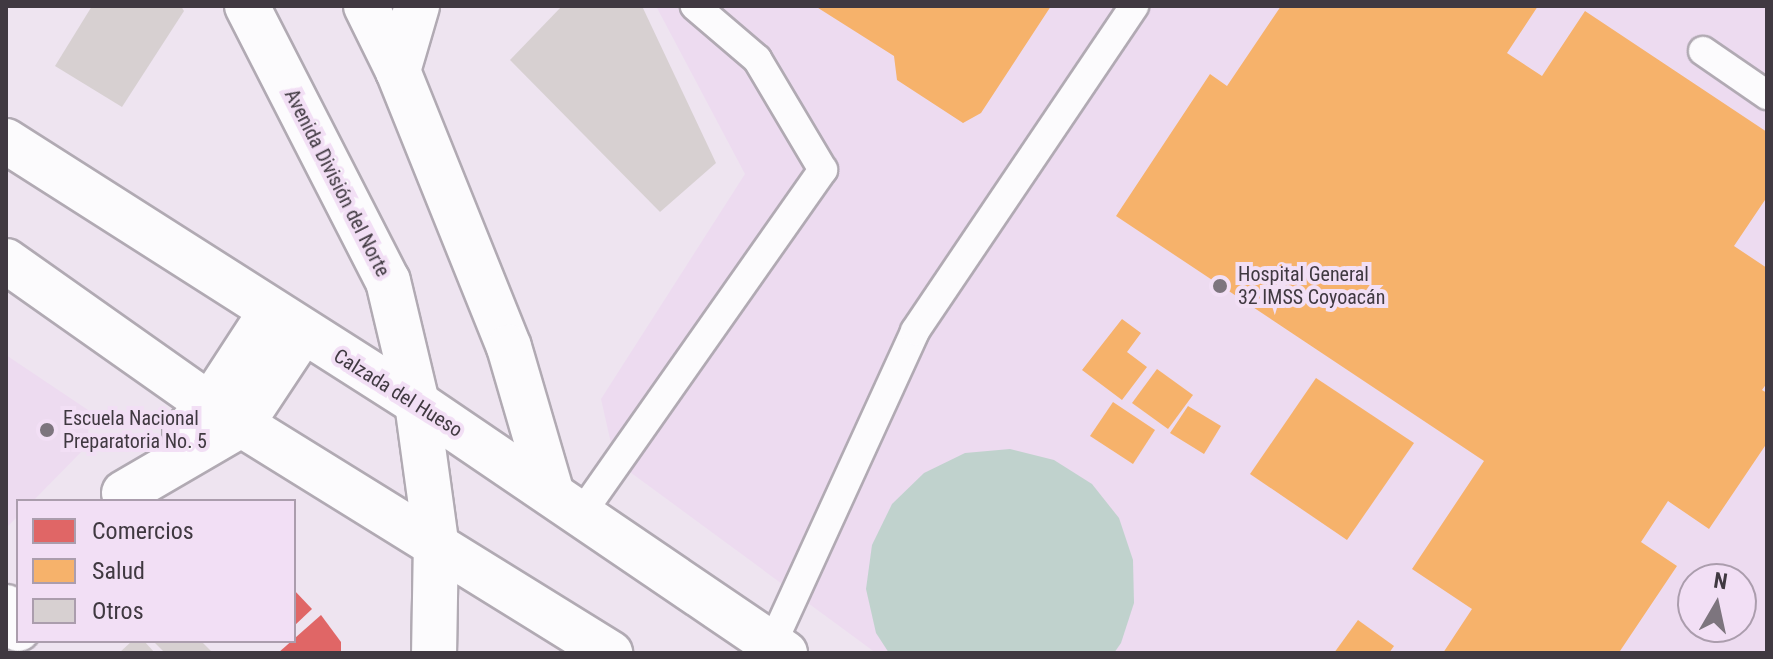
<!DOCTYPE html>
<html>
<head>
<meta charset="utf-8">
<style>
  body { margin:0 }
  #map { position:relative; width:1773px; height:659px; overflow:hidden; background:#eee4f0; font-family:"Roboto Condensed",sans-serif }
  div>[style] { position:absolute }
  .built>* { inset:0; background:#eddbf0 }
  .green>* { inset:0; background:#c0d2cd }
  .shops>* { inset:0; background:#e06666 }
  .health>* { inset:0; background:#f6b26b }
  .building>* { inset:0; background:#d7d0d1 }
  .roads { filter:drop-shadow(2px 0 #b1aab3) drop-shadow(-2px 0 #b1aab3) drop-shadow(0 2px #b1aab3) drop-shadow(0 -2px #b1aab3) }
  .service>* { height:28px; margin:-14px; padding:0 14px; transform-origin:14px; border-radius:14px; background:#fcfbfd }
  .minor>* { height:44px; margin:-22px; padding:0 22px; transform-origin:22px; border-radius:22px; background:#fcfbfd }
  .secondary>* { height:44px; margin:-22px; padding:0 22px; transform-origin:22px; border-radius:22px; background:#fcfbfd }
  .dots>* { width:22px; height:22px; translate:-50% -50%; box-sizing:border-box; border:4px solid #f2dff5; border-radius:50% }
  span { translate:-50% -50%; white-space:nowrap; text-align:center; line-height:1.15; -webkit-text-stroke:8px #f2dff5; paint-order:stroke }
  .street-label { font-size:20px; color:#403941 }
  .poi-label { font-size:20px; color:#403941 }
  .left { translate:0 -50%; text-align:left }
  .frame { position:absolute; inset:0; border:8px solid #403941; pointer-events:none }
  .legend { position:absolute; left:16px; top:499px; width:280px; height:144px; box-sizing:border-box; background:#f2dff5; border:2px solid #ab9dad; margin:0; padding:10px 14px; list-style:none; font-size:24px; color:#403941 }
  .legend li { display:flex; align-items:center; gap:16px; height:40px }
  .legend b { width:40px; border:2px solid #ab9dad }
  .north { position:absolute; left:1677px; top:563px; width:80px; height:80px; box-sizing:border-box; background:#f2dff5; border:2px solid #ab9dad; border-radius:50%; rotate:9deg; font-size:22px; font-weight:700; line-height:32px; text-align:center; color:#403941 }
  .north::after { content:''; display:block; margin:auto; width:28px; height:36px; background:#7d757e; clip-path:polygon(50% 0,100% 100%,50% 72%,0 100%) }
</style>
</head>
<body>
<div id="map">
  <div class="built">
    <div style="clip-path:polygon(evenodd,656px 6px,1767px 6px,1767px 653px,876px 653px,615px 461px,601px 399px,745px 174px,656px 6px,1693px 579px,1741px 579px,1741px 627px,1693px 627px,1693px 579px)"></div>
    <div style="clip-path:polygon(6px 355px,91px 412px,86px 447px,33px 501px,18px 501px,18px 516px,6px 528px)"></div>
  </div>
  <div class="green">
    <div style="clip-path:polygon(1010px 449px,1054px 460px,1092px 484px,1119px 518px,1133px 560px,1134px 603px,1121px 643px,1114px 653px,889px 653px,876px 633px,866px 589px,872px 545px,892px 504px,924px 473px,965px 453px)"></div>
  </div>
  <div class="shops">
    <div style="clip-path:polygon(294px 590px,312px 609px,294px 626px)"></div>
    <div style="clip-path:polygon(321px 615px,341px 642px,341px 653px,278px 653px)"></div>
  </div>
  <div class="health">
    <div style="clip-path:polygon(815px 6px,1051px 6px,981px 113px,963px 123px,897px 80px,894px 56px)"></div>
    <div style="clip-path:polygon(1281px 6px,1538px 6px,1507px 53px,1542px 76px,1585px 11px,1767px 132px,1767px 197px,1734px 246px,1767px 268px,1767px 383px,1762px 390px,1767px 393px,1767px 443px,1709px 529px,1668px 501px,1641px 542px,1677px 566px,1620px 651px,1623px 653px,1443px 653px,1472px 609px,1412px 569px,1484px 461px,1116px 216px,1210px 74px,1227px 86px)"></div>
    <div style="clip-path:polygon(1122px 319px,1141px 333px,1127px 352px,1147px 367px,1122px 400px,1082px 370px)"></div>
    <div style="clip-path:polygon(1157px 369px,1193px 395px,1168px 429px,1132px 403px)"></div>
    <div style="clip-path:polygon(1316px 378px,1414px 443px,1347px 540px,1250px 474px)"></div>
    <div style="clip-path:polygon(1113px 402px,1155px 430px,1133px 464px,1090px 436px)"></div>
    <div style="clip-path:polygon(1188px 406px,1221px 426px,1204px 454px,1170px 433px)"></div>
    <div style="clip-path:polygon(1358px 620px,1394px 646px,1389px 653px,1334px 653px)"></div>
  </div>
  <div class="building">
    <div style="clip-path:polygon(92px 6px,181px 6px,184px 11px,122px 107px,55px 66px)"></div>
    <div style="clip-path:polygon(562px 6px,642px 6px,716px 163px,660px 212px,510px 60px)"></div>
    <div style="clip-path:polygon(132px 641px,144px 641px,155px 653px,119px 653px)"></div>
    <div style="clip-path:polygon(153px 641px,201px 641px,213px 653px,165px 653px)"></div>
  </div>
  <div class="roads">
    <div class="service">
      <div style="left:1703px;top:51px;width:78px;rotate:34.5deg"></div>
      <div style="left:581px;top:514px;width:421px;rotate:-54.9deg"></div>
      <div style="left:823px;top:170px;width:129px;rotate:-120.7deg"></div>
      <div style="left:757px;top:59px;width:82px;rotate:-139.5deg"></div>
      <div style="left:772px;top:644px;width:344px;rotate:-65.4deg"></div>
      <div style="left:915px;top:331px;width:392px;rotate:-56deg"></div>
    </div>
    <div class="minor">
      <div style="left:185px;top:431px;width:36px;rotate:-46deg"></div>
      <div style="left:210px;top:405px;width:110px;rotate:-56.9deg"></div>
      <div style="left:124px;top:493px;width:135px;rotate:-30.2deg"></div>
      <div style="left:241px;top:425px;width:110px;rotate:-56.5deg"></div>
      <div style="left:6px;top:607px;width:25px;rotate:61deg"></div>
    </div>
    <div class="secondary">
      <div style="left:247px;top:6px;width:309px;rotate:62.9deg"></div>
      <div style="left:388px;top:281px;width:125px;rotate:76.6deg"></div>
      <div style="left:417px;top:403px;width:139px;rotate:82.2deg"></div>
      <div style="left:436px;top:541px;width:112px;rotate:91deg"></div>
      <div style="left:366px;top:6px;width:72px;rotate:63.8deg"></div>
      <div style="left:398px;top:71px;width:297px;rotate:68.1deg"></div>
      <div style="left:509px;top:347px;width:153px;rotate:73.7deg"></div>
      <div style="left:398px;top:71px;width:68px;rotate:-73.7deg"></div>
      <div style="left:6px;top:141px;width:487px;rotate:32.5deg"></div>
      <div style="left:417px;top:403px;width:445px;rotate:34.2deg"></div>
      <div style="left:6px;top:261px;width:250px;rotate:35.2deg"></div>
      <div style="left:210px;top:405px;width:471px;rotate:31.8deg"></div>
    </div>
  </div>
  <div class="dots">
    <div style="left:1220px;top:286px;background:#7d757e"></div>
    <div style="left:47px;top:430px;background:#7d757e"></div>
  </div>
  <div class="street-label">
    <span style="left:337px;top:183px;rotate:63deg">Avenida División del Norte</span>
    <span style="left:398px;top:393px;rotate:32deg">Calzada del Hueso</span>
  </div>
  <div class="poi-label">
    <span class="left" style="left:1238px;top:286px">Hospital General<br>32 IMSS Coyoacán</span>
    <span class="left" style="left:63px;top:430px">Escuela Nacional<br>Preparatoria No. 5</span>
  </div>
  <div class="frame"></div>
  <ul class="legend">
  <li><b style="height:22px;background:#e06666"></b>Comercios</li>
  <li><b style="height:22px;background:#f6b26b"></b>Salud</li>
  <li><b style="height:22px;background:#d7d0d1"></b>Otros</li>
  </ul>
  <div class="north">N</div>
</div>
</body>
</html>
